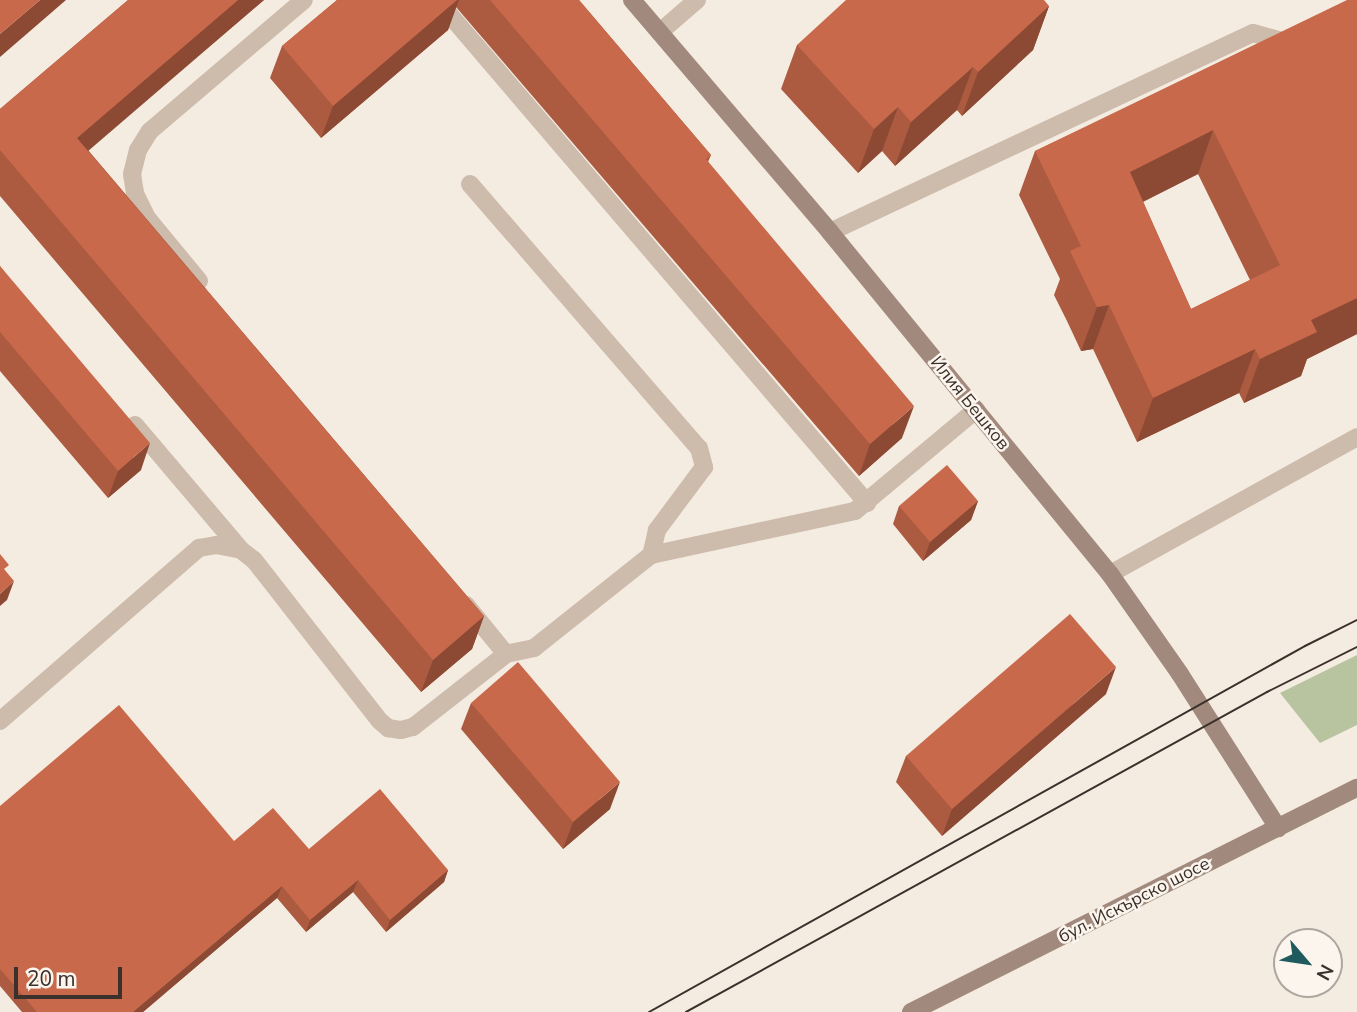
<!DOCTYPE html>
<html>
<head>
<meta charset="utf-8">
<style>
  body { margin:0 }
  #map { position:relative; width:1357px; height:1012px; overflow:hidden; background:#f4ebe1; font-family:"Nunito Sans",sans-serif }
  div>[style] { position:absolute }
  .green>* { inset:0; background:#b8c4a0 }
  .lane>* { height:18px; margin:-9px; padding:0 9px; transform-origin:9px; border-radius:9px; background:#cdbbac }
  .street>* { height:18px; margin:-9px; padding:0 9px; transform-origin:9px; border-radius:9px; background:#cdbbac }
  .secondary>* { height:18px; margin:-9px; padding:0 9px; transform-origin:9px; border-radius:9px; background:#a18a7d }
  .tram>* { height:2px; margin:-1px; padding:0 1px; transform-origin:1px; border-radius:1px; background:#3b302b }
  .wall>* { inset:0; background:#ac5a40 }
  .shaded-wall>* { inset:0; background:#8c4a34 }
  .building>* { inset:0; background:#c8694b }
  span { translate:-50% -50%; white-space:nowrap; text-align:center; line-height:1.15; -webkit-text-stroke:5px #fbf5ee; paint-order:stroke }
  .street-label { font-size:18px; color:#3b302b }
  .north { position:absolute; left:1273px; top:928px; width:70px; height:70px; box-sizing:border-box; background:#fbf5ee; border:2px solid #aea6a0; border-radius:50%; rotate:119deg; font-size:19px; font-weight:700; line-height:28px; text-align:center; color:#3b302b }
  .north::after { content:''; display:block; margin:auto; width:24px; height:32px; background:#1f5a5e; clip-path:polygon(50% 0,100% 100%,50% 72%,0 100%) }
  .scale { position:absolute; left:14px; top:967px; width:108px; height:32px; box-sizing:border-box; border:4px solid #3b302b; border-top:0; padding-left:9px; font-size:21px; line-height:24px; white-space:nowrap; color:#3b302b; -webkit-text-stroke:5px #fbf5ee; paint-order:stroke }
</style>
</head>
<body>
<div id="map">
  <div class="green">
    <div style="clip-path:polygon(1357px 655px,1357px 725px,1320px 743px,1280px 693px)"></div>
  </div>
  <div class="lane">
    <div style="left:437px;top:0;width:662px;rotate:49.47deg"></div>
    <div style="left:470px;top:184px;width:349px;rotate:49.1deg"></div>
    <div style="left:699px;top:448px;width:20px;rotate:75deg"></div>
    <div style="left:704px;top:467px;width:79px;rotate:126.7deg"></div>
    <div style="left:657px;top:530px;width:26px;rotate:103deg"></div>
    <div style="left:830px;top:232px;width:467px;rotate:-25.2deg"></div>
    <div style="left:1253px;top:33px;width:41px;rotate:15.4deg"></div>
    <div style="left:199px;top:281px;width:82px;rotate:-129.5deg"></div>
    <div style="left:147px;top:218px;width:28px;rotate:-116deg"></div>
    <div style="left:135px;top:193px;width:19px;rotate:-99deg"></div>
    <div style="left:132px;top:174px;width:25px;rotate:-76deg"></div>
    <div style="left:138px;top:150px;width:22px;rotate:-58deg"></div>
    <div style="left:150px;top:131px;width:202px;rotate:-40.4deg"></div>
    <div style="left:135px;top:425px;width:164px;rotate:49.7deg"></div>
    <div style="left:1110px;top:574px;width:282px;rotate:-29deg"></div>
    <div style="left:466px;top:605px;width:63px;rotate:50.8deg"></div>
    <div style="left:0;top:721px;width:264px;rotate:-41deg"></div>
    <div style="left:199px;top:548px;width:17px;rotate:-10deg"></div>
    <div style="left:216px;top:545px;width:25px;rotate:11deg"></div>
    <div style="left:241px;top:550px;width:16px;rotate:38deg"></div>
    <div style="left:254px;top:560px;width:204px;rotate:52deg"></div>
    <div style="left:380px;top:721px;width:11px;rotate:41deg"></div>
    <div style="left:388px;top:728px;width:13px;rotate:9deg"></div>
    <div style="left:401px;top:730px;width:12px;rotate:-14deg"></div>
    <div style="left:413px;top:727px;width:118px;rotate:-38.1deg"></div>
    <div style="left:506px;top:654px;width:29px;rotate:-12deg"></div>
    <div style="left:534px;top:648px;width:149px;rotate:-38.5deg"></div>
    <div style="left:651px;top:555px;width:209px;rotate:-12.2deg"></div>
    <div style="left:855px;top:511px;width:158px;rotate:-39.9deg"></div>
  </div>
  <div class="street">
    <div style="left:660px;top:32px;width:49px;rotate:-40.9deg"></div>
  </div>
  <div class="secondary">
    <div style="left:632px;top:0;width:305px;rotate:49.5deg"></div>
    <div style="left:830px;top:232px;width:442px;rotate:50.7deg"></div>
    <div style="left:1110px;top:574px;width:122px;rotate:55deg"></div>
    <div style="left:1180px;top:674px;width:183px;rotate:57.5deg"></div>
    <div style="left:911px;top:1012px;width:499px;rotate:-26.7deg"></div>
  </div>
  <div class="tram">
    <div style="left:649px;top:1012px;width:751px;rotate:-29.16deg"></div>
    <div style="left:1305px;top:646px;width:58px;rotate:-26.6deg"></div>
    <div style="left:686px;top:1012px;width:663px;rotate:-28.84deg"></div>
    <div style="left:1267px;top:692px;width:101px;rotate:-26.6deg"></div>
  </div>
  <div class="wall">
    <div style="clip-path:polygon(128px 0,264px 0,88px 150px,484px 616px,472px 649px,421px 692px,0 196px,0 109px)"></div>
    <div style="clip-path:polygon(337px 0,579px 0,711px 155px,708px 162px,902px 438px,859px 476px,456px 7px,448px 30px,321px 138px,270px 78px,282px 46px)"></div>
    <div style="clip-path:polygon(evenodd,1357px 0,1357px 334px,1307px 359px,1301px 376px,1244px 403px,1239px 393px,1137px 442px,1093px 349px,1081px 351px,1067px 321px,1054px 295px,1060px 279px,1019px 195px,1035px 151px,1357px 0,1198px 174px,1250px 280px,1191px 309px,1143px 202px,1198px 174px)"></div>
    <div style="clip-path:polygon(1049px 6px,1033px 50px,962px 116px,957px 110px,895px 166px,882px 151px,858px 173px,781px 89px,797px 45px)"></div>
    <div style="clip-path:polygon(0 266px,141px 470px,108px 498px,0 371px)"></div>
    <div style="clip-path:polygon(978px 501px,971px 520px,923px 561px,893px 524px,899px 506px)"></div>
    <div style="clip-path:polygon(1106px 694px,942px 836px,896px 782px,906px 756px)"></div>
    <div style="clip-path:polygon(471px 703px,610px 809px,563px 849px,461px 729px)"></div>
    <div style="clip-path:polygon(0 806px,234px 841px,309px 849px,448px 870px,444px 882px,386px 932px,353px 892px,306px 932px,277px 898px,143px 1012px,22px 1012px,0 986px)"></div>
  </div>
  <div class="shaded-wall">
    <div style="clip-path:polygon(40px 0,66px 0,0 57px,0 34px)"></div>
    <div style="clip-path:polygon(238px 0,264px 0,66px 170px,77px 138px)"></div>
    <div style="clip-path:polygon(457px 0,459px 0,448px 30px,321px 138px,333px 106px)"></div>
    <div style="clip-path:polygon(1049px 6px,1033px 50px,962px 116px,978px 72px)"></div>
    <div style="clip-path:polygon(973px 67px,957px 110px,895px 166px,911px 122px)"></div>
    <div style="clip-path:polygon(898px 107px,882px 151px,858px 173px,874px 129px)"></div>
    <div style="clip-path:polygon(1213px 130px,1198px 174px,1114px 216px,1130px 172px)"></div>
    <div style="clip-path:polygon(1357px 298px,1357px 334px,1307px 359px,1301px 376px,1244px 403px,1260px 359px,1311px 320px)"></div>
    <div style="clip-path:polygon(1109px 305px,1093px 349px,1081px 351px,1097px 307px)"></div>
    <div style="clip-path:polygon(1255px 349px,1239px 393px,1137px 442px,1153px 398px)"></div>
    <div style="clip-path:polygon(914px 406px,902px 438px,859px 476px,870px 444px)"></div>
    <div style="clip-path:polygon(150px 443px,141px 470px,108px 498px,118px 471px)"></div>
    <div style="clip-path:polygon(978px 501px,971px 520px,923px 561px,930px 542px)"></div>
    <div style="clip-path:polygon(14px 581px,7px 600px,0 606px,0 594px)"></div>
    <div style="clip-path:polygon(484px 616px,472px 649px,421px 692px,433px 660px)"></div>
    <div style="clip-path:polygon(1116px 667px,1106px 694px,942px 836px,952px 809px)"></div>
    <div style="clip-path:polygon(620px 782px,610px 809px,563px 849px,573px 822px)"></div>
    <div style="clip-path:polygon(448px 870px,444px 882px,386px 932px,390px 920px)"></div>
    <div style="clip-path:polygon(358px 880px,353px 892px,306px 932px,310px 920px)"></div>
    <div style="clip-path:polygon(282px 886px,277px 898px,143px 1012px,133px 1012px)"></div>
  </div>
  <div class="building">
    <div style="clip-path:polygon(0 0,40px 0,0 34px)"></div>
    <div style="clip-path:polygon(128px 0,238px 0,77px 138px,484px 616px,433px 660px,0 150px,0 109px)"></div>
    <div style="clip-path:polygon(337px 0,457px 0,333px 106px,282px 46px)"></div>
    <div style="clip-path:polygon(490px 0,579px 0,711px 155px,706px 159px,914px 406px,870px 444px)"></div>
    <div style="clip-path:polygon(846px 0,1044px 0,1049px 6px,978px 72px,973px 67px,911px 122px,898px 107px,874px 129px,797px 45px)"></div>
    <div style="clip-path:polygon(evenodd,1347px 0,1357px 0,1357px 298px,1311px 320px,1317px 332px,1260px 359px,1255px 349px,1153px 398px,1109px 305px,1097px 307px,1083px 278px,1070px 251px,1081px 246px,1035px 151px,1347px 0,1213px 130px,1280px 265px,1191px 309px,1130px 172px,1213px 130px)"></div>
    <div style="clip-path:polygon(0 266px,150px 443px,118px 471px,0 332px)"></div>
    <div style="clip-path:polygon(947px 465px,978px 501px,930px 542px,899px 506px)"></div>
    <div style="clip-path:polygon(0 554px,9px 565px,4px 569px,14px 581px,0 594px)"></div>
    <div style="clip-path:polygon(1070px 614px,1116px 667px,952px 809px,906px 756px)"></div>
    <div style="clip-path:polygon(518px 662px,620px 782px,573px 822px,471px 703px)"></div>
    <div style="clip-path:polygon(119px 705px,234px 841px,273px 808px,309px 849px,380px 789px,448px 870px,390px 920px,358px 880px,310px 920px,282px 886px,133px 1012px,37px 1012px,0 969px,0 806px)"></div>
  </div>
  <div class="street-label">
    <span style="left:970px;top:403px;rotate:51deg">Илия Бешков</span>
    <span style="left:1134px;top:900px;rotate:-27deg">бул. Искърско шосе</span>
  </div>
  <div class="north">N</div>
  <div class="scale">20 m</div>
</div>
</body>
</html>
